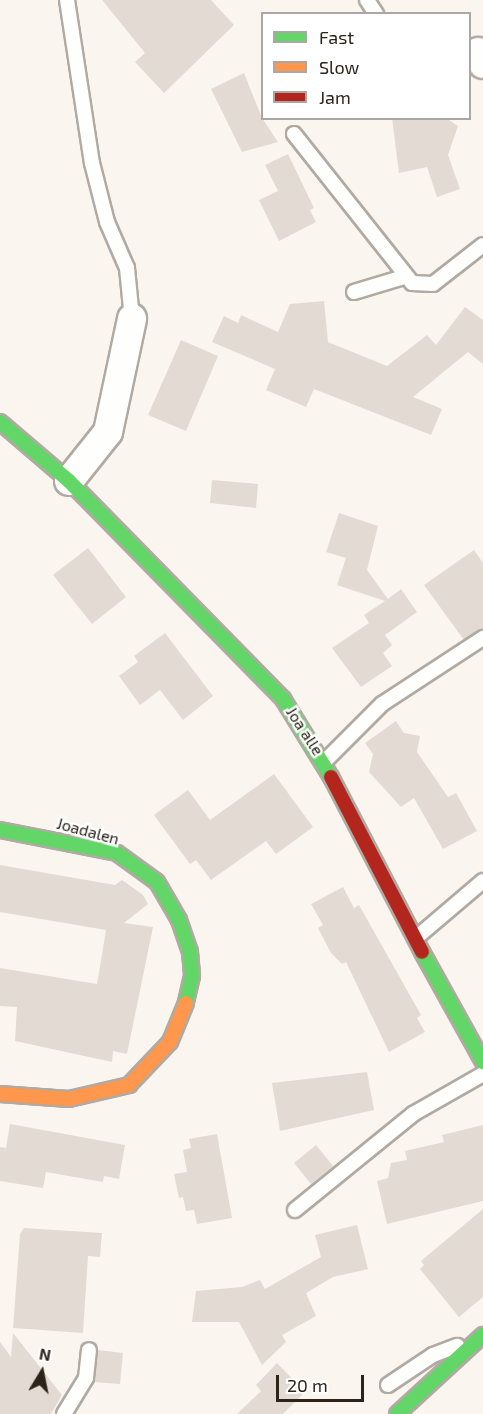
<!DOCTYPE html>
<html>
<head>
<meta charset="utf-8">
<style>
  body { margin:0 }
  #map { position:relative; width:483px; height:1414px; overflow:hidden; background:#faf5ef; font-family:"Exo 2",sans-serif }
  div>[style] { position:absolute }
  .building>* { inset:0; background:#e4dad4 }
  .roads { filter:drop-shadow(2px 0 #b0aaa3) drop-shadow(-2px 0 #b0aaa3) drop-shadow(0 2px #b0aaa3) drop-shadow(0 -2px #b0aaa3) }
  .lane>* { height:14px; margin:-7px; padding:0 7px; transform-origin:7px; border-radius:7px; background:#fefefd }
  .street>* { height:28px; margin:-14px; padding:0 14px; transform-origin:14px; border-radius:14px; background:#fefefd }
  .fast>* { height:14px; margin:-7px; padding:0 7px; transform-origin:7px; border-radius:7px; background:#63d668 }
  .slow>* { height:14px; margin:-7px; padding:0 7px; transform-origin:7px; border-radius:7px; background:#ff974d }
  .jam>* { height:14px; margin:-7px; padding:0 7px; transform-origin:7px; border-radius:7px; background:#b3261e }
  span { translate:-50% -50%; white-space:nowrap; text-align:center; line-height:1.15; -webkit-text-stroke:5px #fff; paint-order:stroke }
  .street-label { font-size:16px; color:#2c241b }
  .legend { position:absolute; left:261px; top:12px; width:210px; height:108px; box-sizing:border-box; background:#fff; border:2px solid #aba7a4; margin:0; padding:8px 10px; list-style:none; font-size:18px; color:#2c241b }
  .legend li { display:flex; align-items:center; gap:12px; height:30px }
  .legend b { width:30px; border:2px solid #aba7a4 }
  .north { position:absolute; left:12px; top:1342px; width:60px; height:60px; -webkit-text-stroke:4px #fff; paint-order:stroke; rotate:10deg; font-size:16px; font-weight:700; line-height:24px; text-align:center; color:#2c241b }
  .north::after { content:''; display:block; margin:auto; width:21px; height:27px; background:#2c241b; clip-path:polygon(50% 0,100% 100%,50% 72%,0 100%) }
  .scale { position:absolute; left:276px; top:1375px; width:88px; height:27px; box-sizing:border-box; border:3px solid #2c241b; border-top:0; padding-left:8px; font-size:18px; line-height:21px; white-space:nowrap; color:#2c241b; -webkit-text-stroke:4px #fff; paint-order:stroke }
</style>
</head>
<body>
<div id="map">
  <div class="building">
    <div style="clip-path:polygon(102px 0,211px 0,234px 25px,164px 93px,135px 62px,145px 53px)"></div>
    <div style="clip-path:polygon(244px 73px,262px 118px,278px 142px,242px 152px,211px 89px)"></div>
    <div style="clip-path:polygon(392px 118px,446px 118px,458px 126px,448px 155px,460px 189px,437px 197px,427px 167px,399px 173px)"></div>
    <div style="clip-path:polygon(288px 154px,314px 208px,310px 210px,316px 222px,279px 241px,259px 200px,278px 191px,265px 165px)"></div>
    <div style="clip-path:polygon(324px 301px,328px 342px,387px 366px,427px 335px,436px 345px,465px 307px,483px 320px,483px 364px,468px 352px,413px 397px,442px 409px,431px 435px,314px 389px,306px 407px,266px 390px,275px 369px,212px 342px,224px 316px,238px 323px,241px 315px,278px 332px,290px 304px)"></div>
    <div style="clip-path:polygon(181px 340px,218px 356px,186px 431px,148px 415px)"></div>
    <div style="clip-path:polygon(212px 480px,258px 484px,256px 508px,210px 503px)"></div>
    <div style="clip-path:polygon(339px 513px,378px 526px,367px 570px,388px 599px,401px 589px,417px 612px,385px 635px,392px 645px,383px 653px,392px 666px,361px 687px,332px 648px,369px 623px,364px 615px,385px 601px,337px 585px,346px 558px,326px 552px)"></div>
    <div style="clip-path:polygon(88px 548px,126px 597px,92px 624px,53px 575px)"></div>
    <div style="clip-path:polygon(474px 550px,483px 563px,483px 629px,464px 640px,424px 585px)"></div>
    <div style="clip-path:polygon(165px 633px,213px 696px,183px 720px,160px 690px,140px 705px,119px 676px,138px 662px,134px 656px)"></div>
    <div style="clip-path:polygon(396px 721px,404px 733px,420px 736px,417px 752px,448px 797px,456px 793px,477px 831px,443px 849px,414px 798px,401px 807px,369px 772px,373px 754px,365px 743px)"></div>
    <div style="clip-path:polygon(274px 774px,313px 827px,276px 854px,266px 841px,211px 880px,196px 860px,190px 864px,154px 815px,188px 790px,210px 820px)"></div>
    <div style="clip-path:polygon(0 865px,115px 885px,122px 880px,143px 895px,148px 904px,124px 923px,153px 927px,127px 1054px,113px 1051px,112px 1062px,15px 1041px,17px 1007px,0 1006px,0 968px,97px 984px,106px 930px,0 912px)"></div>
    <div style="clip-path:polygon(343px 887px,354px 908px,359px 905px,421px 1015px,417px 1018px,425px 1032px,389px 1052px,346px 962px,342px 964px,331px 953px,318px 928px,323px 925px,311px 904px)"></div>
    <div style="clip-path:polygon(367px 1072px,374px 1110px,280px 1131px,272px 1083px)"></div>
    <div style="clip-path:polygon(10px 1124px,125px 1145px,119px 1179px,104px 1176px,103px 1182px,46px 1172px,43px 1188px,0 1181px,0 1147px,6px 1148px)"></div>
    <div style="clip-path:polygon(483px 1125px,483px 1201px,387px 1224px,377px 1181px,388px 1178px,391px 1163px,407px 1160px,405px 1151px,444px 1142px,442px 1135px)"></div>
    <div style="clip-path:polygon(217px 1134px,232px 1218px,197px 1224px,194px 1210px,186px 1211px,183px 1197px,179px 1198px,174px 1174px,187px 1172px,183px 1150px,191px 1148px,189px 1139px)"></div>
    <div style="clip-path:polygon(316px 1145px,333px 1166px,311px 1184px,294px 1163px)"></div>
    <div style="clip-path:polygon(483px 1209px,483px 1297px,459px 1317px,420px 1269px,424px 1265px,421px 1261px)"></div>
    <div style="clip-path:polygon(357px 1225px,368px 1269px,333px 1277px,306px 1293px,316px 1316px,282px 1335px,286px 1342px,262px 1365px,239px 1322px,192px 1322px,196px 1291px,242px 1287px,260px 1280px,265px 1289px,321px 1257px,315px 1235px)"></div>
    <div style="clip-path:polygon(24px 1228px,102px 1233px,100px 1257px,88px 1256px,83px 1333px,13px 1328px,20px 1234px)"></div>
    <div style="clip-path:polygon(13px 1333px,62px 1395px,51px 1414px,0 1414px,0 1342px,11px 1357px)"></div>
    <div style="clip-path:polygon(98px 1350px,123px 1353px,120px 1384px,94px 1382px)"></div>
    <div style="clip-path:polygon(277px 1363px,305px 1392px,283px 1414px,237px 1414px,261px 1391px,256px 1385px)"></div>
  </div>
  <div class="roads">
    <div class="lane">
      <div style="left:67px;top:0;width:165px;rotate:81.3deg"></div>
      <div style="left:92px;top:163px;width:61px;rotate:75.7deg"></div>
      <div style="left:107px;top:222px;width:50px;rotate:66.5deg"></div>
      <div style="left:127px;top:268px;width:51px;rotate:84.4deg"></div>
      <div style="left:367px;top:0;width:17px;rotate:57deg"></div>
      <div style="left:294px;top:134px;width:190px;rotate:51.6deg"></div>
      <div style="left:412px;top:283px;width:21px;rotate:3deg"></div>
      <div style="left:433px;top:284px;width:63px;rotate:-38deg"></div>
      <div style="left:354px;top:292px;width:52px;rotate:-16.7deg"></div>
      <div style="left:324px;top:762px;width:82px;rotate:-45deg"></div>
      <div style="left:382px;top:704px;width:121px;rotate:-33.2deg"></div>
      <div style="left:416px;top:938px;width:88px;rotate:-40.4deg"></div>
      <div style="left:295px;top:1210px;width:152px;rotate:-39.1deg"></div>
      <div style="left:413px;top:1114px;width:81px;rotate:-29.7deg"></div>
      <div style="left:388px;top:1385px;width:54px;rotate:-33.7deg"></div>
      <div style="left:433px;top:1355px;width:26px;rotate:-21deg"></div>
      <div style="left:64px;top:1414px;width:42px;rotate:-58.6deg"></div>
      <div style="left:86px;top:1378px;width:28px;rotate:-84deg"></div>
    </div>
    <div class="street">
      <div style="left:478px;top:52px;width:13px;rotate:67deg"></div>
      <div style="left:69px;top:481px;width:63px;rotate:-51.5deg"></div>
      <div style="left:108px;top:432px;width:116px;rotate:-78deg"></div>
    </div>
    <div class="fast">
      <div style="left:0;top:422px;width:91px;rotate:40.5deg"></div>
      <div style="left:69px;top:481px;width:305px;rotate:45.5deg"></div>
      <div style="left:283px;top:699px;width:92px;rotate:58.4deg"></div>
      <div style="left:0;top:830px;width:119px;rotate:11.1deg"></div>
      <div style="left:117px;top:853px;width:49px;rotate:35.9deg"></div>
      <div style="left:157px;top:882px;width:44px;rotate:59.9deg"></div>
      <div style="left:179px;top:920px;width:34px;rotate:71deg"></div>
      <div style="left:190px;top:952px;width:24px;rotate:85deg"></div>
      <div style="left:192px;top:976px;width:28px;rotate:103deg"></div>
      <div style="left:422px;top:952px;width:126px;rotate:61deg"></div>
      <div style="left:397px;top:1414px;width:117px;rotate:-42.6deg"></div>
    </div>
    <div class="slow">
      <div style="left:0;top:1094px;width:69px;rotate:4.1deg"></div>
      <div style="left:69px;top:1099px;width:62px;rotate:-13.1deg"></div>
      <div style="left:129px;top:1085px;width:59px;rotate:-46.4deg"></div>
      <div style="left:170px;top:1042px;width:42px;rotate:-67.7deg"></div>
    </div>
    <div class="jam">
      <div style="left:331px;top:777px;width:197px;rotate:62.5deg"></div>
    </div>
  </div>
  <div class="street-label">
    <span style="left:305px;top:731px;rotate:57deg">Joa alle</span>
    <span style="left:88px;top:831px;rotate:15deg">Joadalen</span>
  </div>
  <ul class="legend">
  <li><b style="height:8px;background:#63d668"></b>Fast</li>
  <li><b style="height:8px;background:#ff974d"></b>Slow</li>
  <li><b style="height:8px;background:#b3261e"></b>Jam</li>
  </ul>
  <div class="north">N</div>
  <div class="scale">20 m</div>
</div>
</body>
</html>
